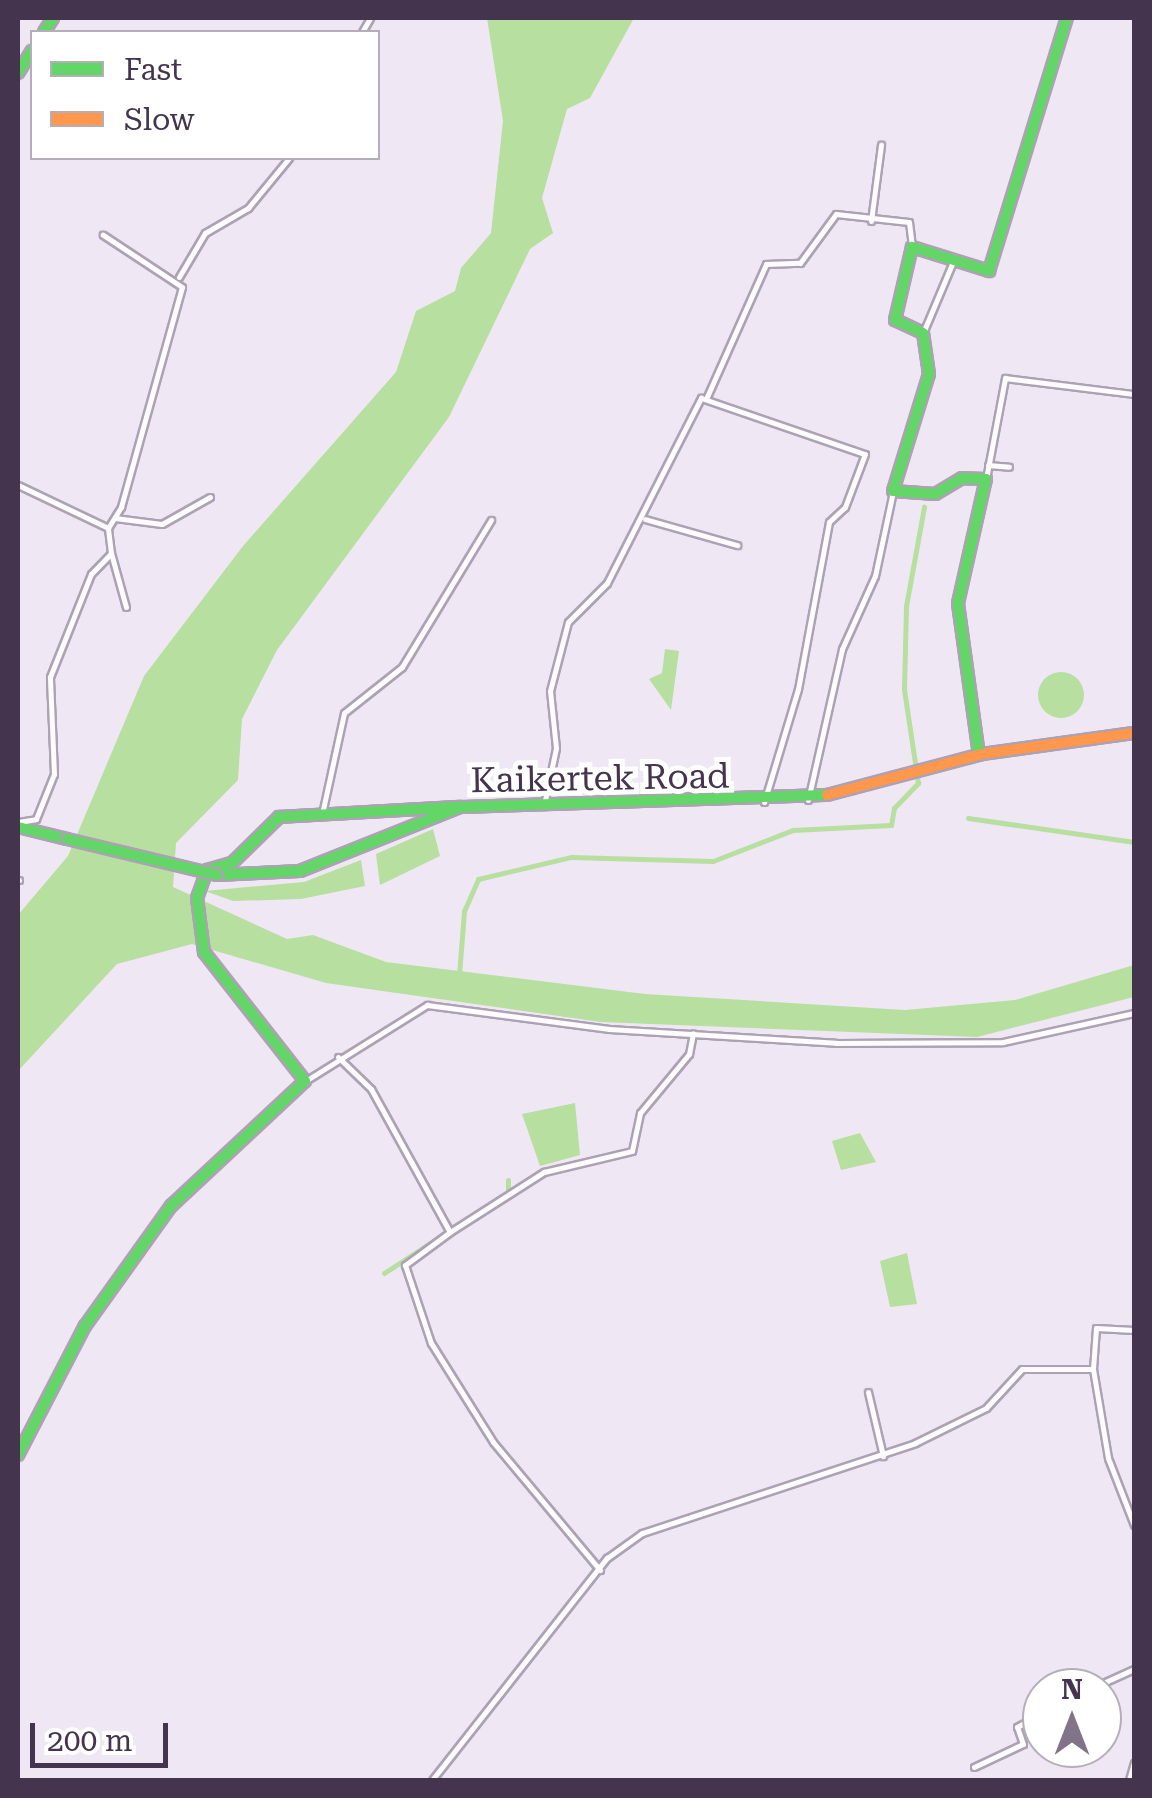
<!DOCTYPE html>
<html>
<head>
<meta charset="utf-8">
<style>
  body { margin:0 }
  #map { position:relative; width:1152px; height:1798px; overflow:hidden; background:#f0e7f5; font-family:"Roboto Serif",serif }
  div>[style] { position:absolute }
  .water>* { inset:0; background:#b7df9f }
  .round { border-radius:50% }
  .canal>* { height:5px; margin:-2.5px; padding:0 2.5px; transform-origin:2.5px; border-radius:2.5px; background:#b7df9f }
  .roads { filter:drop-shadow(2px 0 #ada2b3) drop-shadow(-2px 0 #ada2b3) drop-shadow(0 2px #ada2b3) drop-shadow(0 -2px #ada2b3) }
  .street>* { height:5px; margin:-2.5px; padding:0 2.5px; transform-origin:2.5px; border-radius:2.5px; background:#fdfbfe }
  .fast>* { height:10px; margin:-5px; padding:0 5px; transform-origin:5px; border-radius:5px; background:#63d668 }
  .slow>* { height:10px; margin:-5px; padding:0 5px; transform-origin:5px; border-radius:5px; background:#ff974d }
  .bridges { filter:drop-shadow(2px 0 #ada2b3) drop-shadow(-2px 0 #ada2b3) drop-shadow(0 2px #ada2b3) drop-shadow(0 -2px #ada2b3) }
  .fast-bridge>* { height:10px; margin:-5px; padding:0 5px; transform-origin:5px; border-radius:5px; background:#63d668 }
  span { translate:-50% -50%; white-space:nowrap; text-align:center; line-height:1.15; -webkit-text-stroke:10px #fff; paint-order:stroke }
  .street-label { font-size:35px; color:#45344e }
  .frame { position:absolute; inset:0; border:20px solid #45344e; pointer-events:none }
  .legend { position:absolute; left:30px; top:30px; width:350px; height:130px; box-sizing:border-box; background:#fff; border:2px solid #b5aeb8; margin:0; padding:12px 18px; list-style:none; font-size:30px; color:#45344e }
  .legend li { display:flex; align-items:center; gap:20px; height:50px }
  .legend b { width:50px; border:2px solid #b5aeb8 }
  .north { position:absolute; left:1022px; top:1668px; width:100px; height:100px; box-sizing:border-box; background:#fff; border:2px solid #b5aeb8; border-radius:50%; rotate:0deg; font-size:28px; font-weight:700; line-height:40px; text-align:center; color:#45344e }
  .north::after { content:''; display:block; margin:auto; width:35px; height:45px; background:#817388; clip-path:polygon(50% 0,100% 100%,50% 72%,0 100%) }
  .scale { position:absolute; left:30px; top:1723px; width:138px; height:45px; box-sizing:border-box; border:5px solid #45344e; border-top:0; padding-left:12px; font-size:30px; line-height:35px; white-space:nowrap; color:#45344e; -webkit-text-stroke:8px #fff; paint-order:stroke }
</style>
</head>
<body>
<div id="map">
  <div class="water">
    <div style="clip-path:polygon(487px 18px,634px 18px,590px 98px,567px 109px,542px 198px,553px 233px,530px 249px,449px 417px,277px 650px,242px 719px,238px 780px,176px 843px,173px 887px,287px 939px,313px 935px,386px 962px,645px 994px,905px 1010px,1015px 1000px,1134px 965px,1134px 997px,977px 1037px,601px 1022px,326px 983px,192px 944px,117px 964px,18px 1071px,18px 915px,68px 856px,144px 676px,243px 546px,396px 372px,416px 311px,455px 291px,461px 268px,491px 233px,503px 121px)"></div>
    <div style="clip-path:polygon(665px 649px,679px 651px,671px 710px,649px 679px,662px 673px)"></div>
    <div class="round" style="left:1038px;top:672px;width:46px;height:46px"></div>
    <div style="clip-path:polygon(433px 829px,440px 856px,380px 885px,376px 854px)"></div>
    <div style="clip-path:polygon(361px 860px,365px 886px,301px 899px,233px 901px,205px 891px,304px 882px)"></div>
    <div style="clip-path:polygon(575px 1103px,580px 1155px,540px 1166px,522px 1114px)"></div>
    <div style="clip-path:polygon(860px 1133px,876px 1162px,841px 1170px,832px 1141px)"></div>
    <div style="clip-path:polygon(907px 1253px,917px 1304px,890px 1307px,880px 1261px)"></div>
  </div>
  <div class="canal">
    <div style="left:968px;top:818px;width:168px;rotate:8.2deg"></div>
    <div style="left:459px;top:975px;width:64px;rotate:-85.5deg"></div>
    <div style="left:464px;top:911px;width:35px;rotate:-66deg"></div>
    <div style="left:478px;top:879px;width:96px;rotate:-13.3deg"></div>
    <div style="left:571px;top:857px;width:142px;rotate:1.6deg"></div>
    <div style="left:713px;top:861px;width:86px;rotate:-21.2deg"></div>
    <div style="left:793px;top:830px;width:98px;rotate:-2.9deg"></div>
    <div style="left:891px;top:825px;width:17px;rotate:-80deg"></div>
    <div style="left:894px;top:808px;width:35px;rotate:-46deg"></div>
    <div style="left:918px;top:783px;width:95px;rotate:-98.5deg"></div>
    <div style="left:904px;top:689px;width:83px;rotate:-88.6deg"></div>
    <div style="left:906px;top:606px;width:101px;rotate:-79.7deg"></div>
    <div style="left:508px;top:1195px;width:15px;rotate:-90deg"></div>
    <div style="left:384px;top:1273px;width:75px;rotate:-33.1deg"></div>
  </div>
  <div class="roads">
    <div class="street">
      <div style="left:362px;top:32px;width:16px;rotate:-60deg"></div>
      <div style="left:871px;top:221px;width:77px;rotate:-82.5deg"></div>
      <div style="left:179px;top:277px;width:51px;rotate:-59.4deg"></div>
      <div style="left:205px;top:233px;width:50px;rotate:-30.2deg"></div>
      <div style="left:248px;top:208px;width:65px;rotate:-50.6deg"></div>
      <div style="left:923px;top:333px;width:75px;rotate:-67.2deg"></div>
      <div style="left:706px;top:399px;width:148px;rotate:-66deg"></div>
      <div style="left:766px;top:264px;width:34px;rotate:-2deg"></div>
      <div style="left:800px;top:263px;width:61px;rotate:-53.7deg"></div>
      <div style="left:836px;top:214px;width:73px;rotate:6.3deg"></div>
      <div style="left:909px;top:222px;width:25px;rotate:83deg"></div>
      <div style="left:988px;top:465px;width:21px;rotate:5deg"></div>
      <div style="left:986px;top:479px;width:103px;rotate:-79.3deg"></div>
      <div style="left:1005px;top:378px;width:130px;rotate:7.1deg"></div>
      <div style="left:18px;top:485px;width:100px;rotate:25.5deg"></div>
      <div style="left:108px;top:528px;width:25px;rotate:-58deg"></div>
      <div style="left:121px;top:507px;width:228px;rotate:-74.5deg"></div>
      <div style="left:182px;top:287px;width:95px;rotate:-146.6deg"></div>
      <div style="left:115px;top:518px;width:47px;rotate:7.3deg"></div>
      <div style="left:162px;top:524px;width:55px;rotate:-29.4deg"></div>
      <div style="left:645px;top:519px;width:96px;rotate:15.8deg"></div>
      <div style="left:111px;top:553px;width:56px;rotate:74.5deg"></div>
      <div style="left:808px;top:800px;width:155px;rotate:-77.3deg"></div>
      <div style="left:842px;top:649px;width:80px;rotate:-65.7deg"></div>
      <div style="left:875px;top:576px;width:87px;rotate:-78deg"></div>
      <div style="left:544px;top:805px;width:58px;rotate:-78.1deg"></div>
      <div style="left:556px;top:748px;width:57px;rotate:-96deg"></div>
      <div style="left:550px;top:691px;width:71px;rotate:-75.4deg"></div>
      <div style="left:568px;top:622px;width:55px;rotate:-45deg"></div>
      <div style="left:607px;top:583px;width:208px;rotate:-63.1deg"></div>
      <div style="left:701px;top:398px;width:173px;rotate:18.9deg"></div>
      <div style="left:865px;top:454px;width:57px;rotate:110.7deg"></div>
      <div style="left:845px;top:507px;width:22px;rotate:137deg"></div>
      <div style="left:829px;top:522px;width:170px;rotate:100.5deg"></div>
      <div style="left:798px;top:689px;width:118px;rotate:106.7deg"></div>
      <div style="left:322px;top:814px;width:103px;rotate:-77.7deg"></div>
      <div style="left:344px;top:713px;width:74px;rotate:-38.4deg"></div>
      <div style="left:402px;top:667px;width:172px;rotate:-58.8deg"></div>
      <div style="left:18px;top:822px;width:18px;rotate:-9deg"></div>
      <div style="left:36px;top:819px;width:48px;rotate:-68.2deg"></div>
      <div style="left:54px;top:774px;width:97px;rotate:-92.4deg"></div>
      <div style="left:50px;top:677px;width:111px;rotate:-68.3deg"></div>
      <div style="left:91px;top:574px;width:29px;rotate:-46deg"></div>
      <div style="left:111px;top:553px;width:25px;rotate:-97deg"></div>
      <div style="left:18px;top:880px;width:1px"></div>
      <div style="left:338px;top:1057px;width:46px;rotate:44.1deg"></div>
      <div style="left:371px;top:1089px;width:163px;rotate:61.1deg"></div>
      <div style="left:450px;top:1232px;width:56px;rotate:143.7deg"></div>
      <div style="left:405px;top:1265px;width:82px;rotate:71.6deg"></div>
      <div style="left:431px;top:1343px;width:117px;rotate:57.9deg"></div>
      <div style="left:493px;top:1442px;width:167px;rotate:50.1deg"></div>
      <div style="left:307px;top:1080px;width:142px;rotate:-32deg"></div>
      <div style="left:427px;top:1005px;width:184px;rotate:7.5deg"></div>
      <div style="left:609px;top:1029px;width:227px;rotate:3.5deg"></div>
      <div style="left:836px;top:1043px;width:167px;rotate:-0.3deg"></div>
      <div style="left:1003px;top:1042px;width:134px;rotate:-12.5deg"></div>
      <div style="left:450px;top:1232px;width:112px;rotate:-32.6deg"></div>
      <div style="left:544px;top:1172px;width:90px;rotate:-13.4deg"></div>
      <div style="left:632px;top:1151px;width:39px;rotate:-78deg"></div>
      <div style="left:640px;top:1113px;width:77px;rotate:-50.3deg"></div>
      <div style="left:689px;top:1054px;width:21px;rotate:-79deg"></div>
      <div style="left:1134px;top:1330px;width:38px;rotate:-177deg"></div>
      <div style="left:1096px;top:1328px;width:41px;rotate:94.2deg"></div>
      <div style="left:1093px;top:1369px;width:90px;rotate:80.4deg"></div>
      <div style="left:1108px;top:1458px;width:72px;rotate:68.8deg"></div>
      <div style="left:868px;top:1392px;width:66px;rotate:76.8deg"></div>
      <div style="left:1092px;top:1688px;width:46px;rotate:-24.3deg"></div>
      <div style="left:974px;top:1767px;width:54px;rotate:-25.1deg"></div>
      <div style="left:1023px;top:1744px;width:18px;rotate:-109deg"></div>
      <div style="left:1017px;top:1727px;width:29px;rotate:-29deg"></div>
      <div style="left:432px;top:1780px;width:283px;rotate:-51.8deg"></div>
      <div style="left:607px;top:1558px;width:43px;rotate:-35.5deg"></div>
      <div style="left:642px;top:1533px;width:287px;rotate:-18.2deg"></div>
      <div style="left:915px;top:1443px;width:79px;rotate:-26.2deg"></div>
      <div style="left:986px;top:1408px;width:53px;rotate:-47.3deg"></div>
      <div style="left:1022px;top:1369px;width:71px"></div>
      <div style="left:1129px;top:1780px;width:18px;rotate:-74deg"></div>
    </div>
    <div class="fast">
      <div style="left:44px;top:32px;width:17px;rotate:-57deg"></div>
      <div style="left:18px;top:73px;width:26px;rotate:-58deg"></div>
      <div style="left:979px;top:755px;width:153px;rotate:-97.9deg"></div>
      <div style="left:958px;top:603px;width:127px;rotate:-77.3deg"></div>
      <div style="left:986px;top:479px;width:24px;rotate:-178deg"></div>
      <div style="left:962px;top:478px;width:31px;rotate:149deg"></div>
      <div style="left:935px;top:494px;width:42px;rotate:-175.9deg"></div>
      <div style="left:893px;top:491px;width:122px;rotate:-72.9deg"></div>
      <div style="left:929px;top:374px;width:41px;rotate:-98.3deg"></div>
      <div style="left:923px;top:333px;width:31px;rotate:-155deg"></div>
      <div style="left:895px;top:320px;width:75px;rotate:-76.9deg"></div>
      <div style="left:912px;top:247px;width:81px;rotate:17.3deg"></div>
      <div style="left:989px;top:271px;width:265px;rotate:-72.9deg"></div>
      <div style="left:18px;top:827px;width:50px;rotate:13.8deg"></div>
      <div style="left:217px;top:875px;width:83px;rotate:-2.8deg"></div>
      <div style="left:300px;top:871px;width:172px;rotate:-21.8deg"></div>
      <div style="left:460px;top:807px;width:367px;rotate:-1.9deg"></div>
      <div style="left:18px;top:1455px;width:145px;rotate:-62.6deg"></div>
      <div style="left:85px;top:1326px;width:148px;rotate:-54.4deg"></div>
      <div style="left:171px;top:1206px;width:183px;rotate:-43deg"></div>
      <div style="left:305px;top:1081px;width:164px;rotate:-128.1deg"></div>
      <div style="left:204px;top:952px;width:54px;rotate:-97.4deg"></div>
      <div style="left:197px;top:898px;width:30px;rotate:-70deg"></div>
      <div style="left:207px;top:870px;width:26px;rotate:-16deg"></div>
      <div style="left:232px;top:863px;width:66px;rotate:-44.4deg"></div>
      <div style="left:279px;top:817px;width:181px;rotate:-3.2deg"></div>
    </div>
    <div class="slow">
      <div style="left:827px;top:795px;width:160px;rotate:-14.8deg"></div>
      <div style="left:982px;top:754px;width:153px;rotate:-7.9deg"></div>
    </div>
  </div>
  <div class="bridges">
    <div class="fast-bridge">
      <div style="left:67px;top:839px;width:154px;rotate:13.5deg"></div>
    </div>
  </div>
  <div class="street-label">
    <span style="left:600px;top:779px;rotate:-1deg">Kaikertek Road</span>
  </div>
  <div class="frame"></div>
  <ul class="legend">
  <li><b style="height:12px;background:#63d668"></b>Fast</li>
  <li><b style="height:12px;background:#ff974d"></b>Slow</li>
  </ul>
  <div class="north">N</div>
  <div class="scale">200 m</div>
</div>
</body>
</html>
